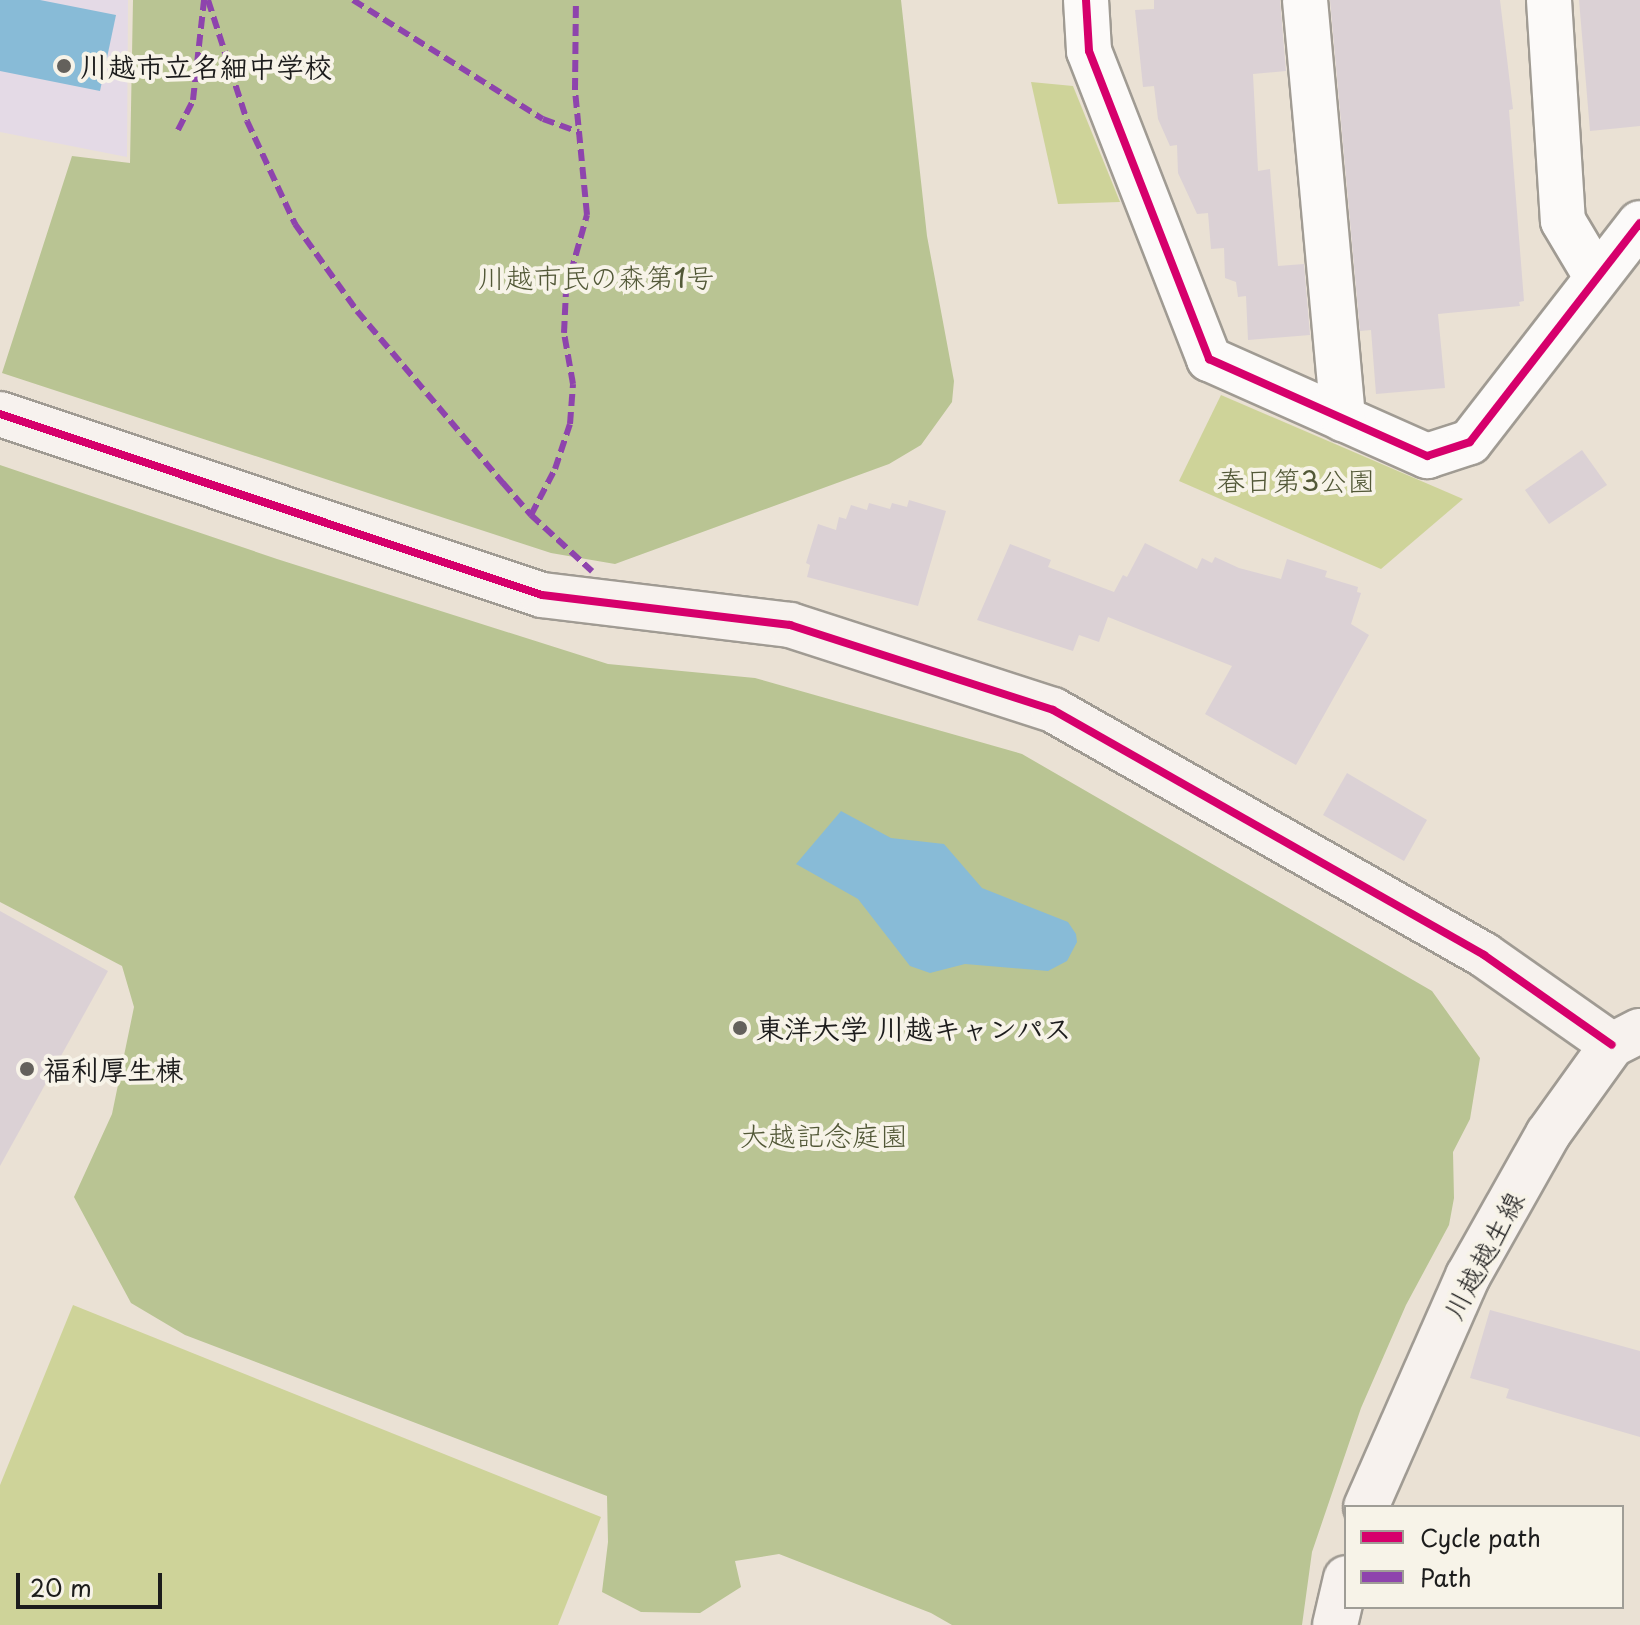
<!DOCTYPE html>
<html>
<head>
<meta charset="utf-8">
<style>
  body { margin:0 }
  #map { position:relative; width:1640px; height:1625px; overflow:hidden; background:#eae1d4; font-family:"Playpen Sans","Klee One",sans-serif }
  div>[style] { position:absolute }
  .built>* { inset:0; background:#e4dae6 }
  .green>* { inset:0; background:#ced399 }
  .forest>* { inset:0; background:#b9c493 }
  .water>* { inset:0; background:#88bbd7 }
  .building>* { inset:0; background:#dbd1d5 }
  .roads { filter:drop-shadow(2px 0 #a09b93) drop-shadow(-2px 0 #a09b93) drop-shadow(0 2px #a09b93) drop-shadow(0 -2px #a09b93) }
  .street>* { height:44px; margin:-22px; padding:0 22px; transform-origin:22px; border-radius:22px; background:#fcfaf9 }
  .secondary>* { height:44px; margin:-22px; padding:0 22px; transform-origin:22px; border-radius:22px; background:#f7f2ee }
  .quiet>* { height:6px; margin-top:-3px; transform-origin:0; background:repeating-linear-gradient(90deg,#8e44ad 0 12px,transparent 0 18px) }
  .cycleway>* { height:8px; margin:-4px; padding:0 4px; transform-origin:4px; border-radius:4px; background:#d6006c }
  .dots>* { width:22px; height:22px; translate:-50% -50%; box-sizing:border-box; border:4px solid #f7f3e8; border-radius:50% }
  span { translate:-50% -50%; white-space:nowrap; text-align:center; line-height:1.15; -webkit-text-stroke:8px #f7f3e8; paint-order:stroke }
  .poi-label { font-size:28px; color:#1c1c1c; font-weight:700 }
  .left { translate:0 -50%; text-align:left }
  .park-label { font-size:28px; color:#525837 }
  .street-label { font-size:28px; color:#1c1c1c }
  .legend { position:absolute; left:1344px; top:1505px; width:280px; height:104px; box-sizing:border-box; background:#f7f3e8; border:2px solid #9f9d96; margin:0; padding:10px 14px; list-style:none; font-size:24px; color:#1c1c1c }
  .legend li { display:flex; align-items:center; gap:16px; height:40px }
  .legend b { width:40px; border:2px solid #9f9d96 }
  .scale { position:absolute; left:16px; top:1573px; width:146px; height:36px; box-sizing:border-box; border:4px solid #1c1c1c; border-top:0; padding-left:10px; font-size:24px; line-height:28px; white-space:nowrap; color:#1c1c1c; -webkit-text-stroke:6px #f7f3e8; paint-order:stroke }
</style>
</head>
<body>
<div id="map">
  <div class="built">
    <div style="clip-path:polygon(0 0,128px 0,127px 157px,0 132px)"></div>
  </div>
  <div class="green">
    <div style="clip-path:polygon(1031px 82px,1073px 86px,1120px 202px,1058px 204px)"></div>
    <div style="clip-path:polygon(1221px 395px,1463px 499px,1381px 569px,1179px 481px)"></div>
    <div style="clip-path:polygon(73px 1305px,601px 1517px,558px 1625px,0 1625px,0 1485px)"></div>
  </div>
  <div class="forest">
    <div style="clip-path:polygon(133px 0,901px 0,927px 236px,954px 381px,952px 402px,921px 445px,889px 464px,615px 564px,551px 553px,2px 373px,72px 156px,130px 163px)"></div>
    <div style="clip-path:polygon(0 465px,277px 559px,608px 664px,755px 678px,1022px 754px,1432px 991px,1480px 1058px,1470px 1119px,1453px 1152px,1454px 1198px,1449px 1225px,1406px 1305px,1361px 1408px,1312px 1552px,1302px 1625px,952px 1625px,931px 1613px,779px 1554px,735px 1561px,741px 1587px,700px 1613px,641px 1612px,602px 1592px,608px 1542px,607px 1496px,185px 1335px,131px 1303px,74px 1197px,112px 1114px,134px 1007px,122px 966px,0 902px)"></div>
  </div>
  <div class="water">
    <div style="clip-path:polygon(0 0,40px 0,116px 15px,100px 91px,0 71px)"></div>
    <div style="clip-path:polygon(841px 811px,891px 838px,944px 844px,982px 888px,1068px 922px,1076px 934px,1077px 942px,1067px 961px,1048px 971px,965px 964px,930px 973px,910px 966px,858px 899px,796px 864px)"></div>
  </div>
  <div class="building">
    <div style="clip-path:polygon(1154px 0,1280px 0,1286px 71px,1253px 74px,1258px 171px,1270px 169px,1278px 266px,1304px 264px,1310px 335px,1248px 340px,1246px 296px,1238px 297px,1236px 282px,1225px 278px,1224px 248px,1211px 249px,1208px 213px,1197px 214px,1178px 173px,1177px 145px,1170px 146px,1158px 119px,1154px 86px,1143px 87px,1135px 10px,1154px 9px)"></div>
    <div style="clip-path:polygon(1330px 0,1500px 0,1513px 109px,1509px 110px,1524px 301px,1519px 302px,1520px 306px,1438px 314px,1445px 388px,1376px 394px,1371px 330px,1360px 331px)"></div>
    <div style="clip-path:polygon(1579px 0,1640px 0,1640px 126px,1590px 131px)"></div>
    <div style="clip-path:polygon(1582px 450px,1607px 485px,1549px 524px,1525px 490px)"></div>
    <div style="clip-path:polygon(909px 500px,946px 511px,918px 606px,807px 577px,810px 565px,806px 563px,818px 524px,836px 530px,839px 517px,846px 519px,851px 505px,867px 510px,869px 503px,890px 509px,892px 503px,907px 507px)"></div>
    <div style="clip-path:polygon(1145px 543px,1197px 569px,1202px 558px,1212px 563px,1215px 557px,1239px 568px,1281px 579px,1287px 559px,1327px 571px,1325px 577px,1358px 587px,1357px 592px,1361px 593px,1351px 624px,1369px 635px,1296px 765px,1205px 714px,1232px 666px,1108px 617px,1099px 642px,1079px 635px,1073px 651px,977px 620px,1010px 544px,1051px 560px,1048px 567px,1114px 592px,1123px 575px,1127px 577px)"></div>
    <div style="clip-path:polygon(1347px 773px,1427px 820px,1404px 861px,1323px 815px)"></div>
    <div style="clip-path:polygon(0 911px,108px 971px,0 1166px)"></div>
    <div style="clip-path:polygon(1490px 1310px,1640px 1351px,1640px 1437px,1506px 1398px,1509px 1389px,1470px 1378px)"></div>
  </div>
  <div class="roads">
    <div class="street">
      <div style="left:1086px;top:0;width:51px;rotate:86.6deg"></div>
      <div style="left:1089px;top:51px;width:331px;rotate:68.7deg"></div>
      <div style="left:1209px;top:359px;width:239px;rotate:24deg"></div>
      <div style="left:1427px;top:456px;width:45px;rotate:-18deg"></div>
      <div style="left:1470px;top:442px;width:277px;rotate:-52.2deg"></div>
      <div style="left:1305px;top:0;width:421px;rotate:84.8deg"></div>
      <div style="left:1549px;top:0;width:221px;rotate:86.4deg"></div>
      <div style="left:1563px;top:221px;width:66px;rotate:59.2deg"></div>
    </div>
    <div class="secondary">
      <div style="left:0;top:414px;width:571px;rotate:18.47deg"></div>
      <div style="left:542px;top:595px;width:250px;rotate:6.9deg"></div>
      <div style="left:790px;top:625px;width:276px;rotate:17.9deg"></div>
      <div style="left:1053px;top:710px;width:496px;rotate:29.6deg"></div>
      <div style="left:1484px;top:955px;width:156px;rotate:35.1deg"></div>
      <div style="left:1366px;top:1507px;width:253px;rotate:-66.2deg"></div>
      <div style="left:1468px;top:1276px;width:163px;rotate:-60.6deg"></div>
      <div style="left:1548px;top:1134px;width:110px;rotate:-54.3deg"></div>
      <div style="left:1612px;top:1045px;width:31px;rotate:-27deg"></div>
      <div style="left:1335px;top:1625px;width:48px;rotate:-76.8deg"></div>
    </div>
  </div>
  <div class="quiet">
    <div style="left:208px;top:0;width:127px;rotate:72.1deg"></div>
    <div style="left:247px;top:121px;width:114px;rotate:65deg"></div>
    <div style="left:295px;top:224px;width:107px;rotate:54.5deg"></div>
    <div style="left:357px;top:311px;width:226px;rotate:49.7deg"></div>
    <div style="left:503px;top:483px;width:43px;rotate:48.8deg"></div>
    <div style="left:531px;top:515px;width:83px;rotate:42.6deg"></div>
    <div style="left:353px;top:0;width:224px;rotate:32.1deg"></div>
    <div style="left:543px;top:119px;width:38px;rotate:20deg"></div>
    <div style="left:178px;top:130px;width:34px;rotate:-63deg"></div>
    <div style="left:193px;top:100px;width:101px;rotate:-83.7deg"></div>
    <div style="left:531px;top:515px;width:52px;rotate:-62.4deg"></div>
    <div style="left:555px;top:469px;width:47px;rotate:-71.6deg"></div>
    <div style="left:570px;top:424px;width:40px;rotate:-85.7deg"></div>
    <div style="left:573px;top:384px;width:52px;rotate:-100deg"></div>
    <div style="left:564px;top:333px;width:43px;rotate:-87.3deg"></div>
    <div style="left:566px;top:290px;width:78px;rotate:-74.4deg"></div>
    <div style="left:587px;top:215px;width:126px;rotate:-95.5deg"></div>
    <div style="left:575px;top:90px;width:90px;rotate:-89.4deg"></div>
  </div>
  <div class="cycleway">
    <div style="left:1086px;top:0;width:51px;rotate:86.6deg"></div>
    <div style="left:1089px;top:51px;width:331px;rotate:68.7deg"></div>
    <div style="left:1209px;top:359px;width:239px;rotate:24deg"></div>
    <div style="left:1427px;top:456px;width:45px;rotate:-18deg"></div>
    <div style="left:1470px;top:442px;width:277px;rotate:-52.2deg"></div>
    <div style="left:0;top:414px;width:571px;rotate:18.47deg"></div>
    <div style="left:542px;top:595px;width:250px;rotate:6.9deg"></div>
    <div style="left:790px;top:625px;width:276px;rotate:17.9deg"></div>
    <div style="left:1053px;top:710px;width:496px;rotate:29.6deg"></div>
    <div style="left:1484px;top:955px;width:156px;rotate:35.1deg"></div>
  </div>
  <div class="dots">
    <div style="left:64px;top:66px;background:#64615c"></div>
    <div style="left:740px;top:1028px;background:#64615c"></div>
    <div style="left:27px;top:1069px;background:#64615c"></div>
  </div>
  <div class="poi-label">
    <span class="left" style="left:80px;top:66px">川越市立名細中学校</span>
    <span class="left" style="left:756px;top:1028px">東洋大学 川越キャンパス</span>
    <span class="left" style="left:43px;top:1069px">福利厚生棟</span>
  </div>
  <div class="park-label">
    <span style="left:596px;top:277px">川越市民の森第1号</span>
    <span style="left:1296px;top:480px">春日第3公園</span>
    <span style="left:824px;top:1135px">大越記念庭園</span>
  </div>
  <div class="street-label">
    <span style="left:1483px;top:1255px;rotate:-62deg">川越越生線</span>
  </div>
  <ul class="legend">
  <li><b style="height:10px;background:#d6006c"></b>Cycle path</li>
  <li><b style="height:10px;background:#8e44ad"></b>Path</li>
  </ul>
  <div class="scale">20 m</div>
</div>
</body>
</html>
